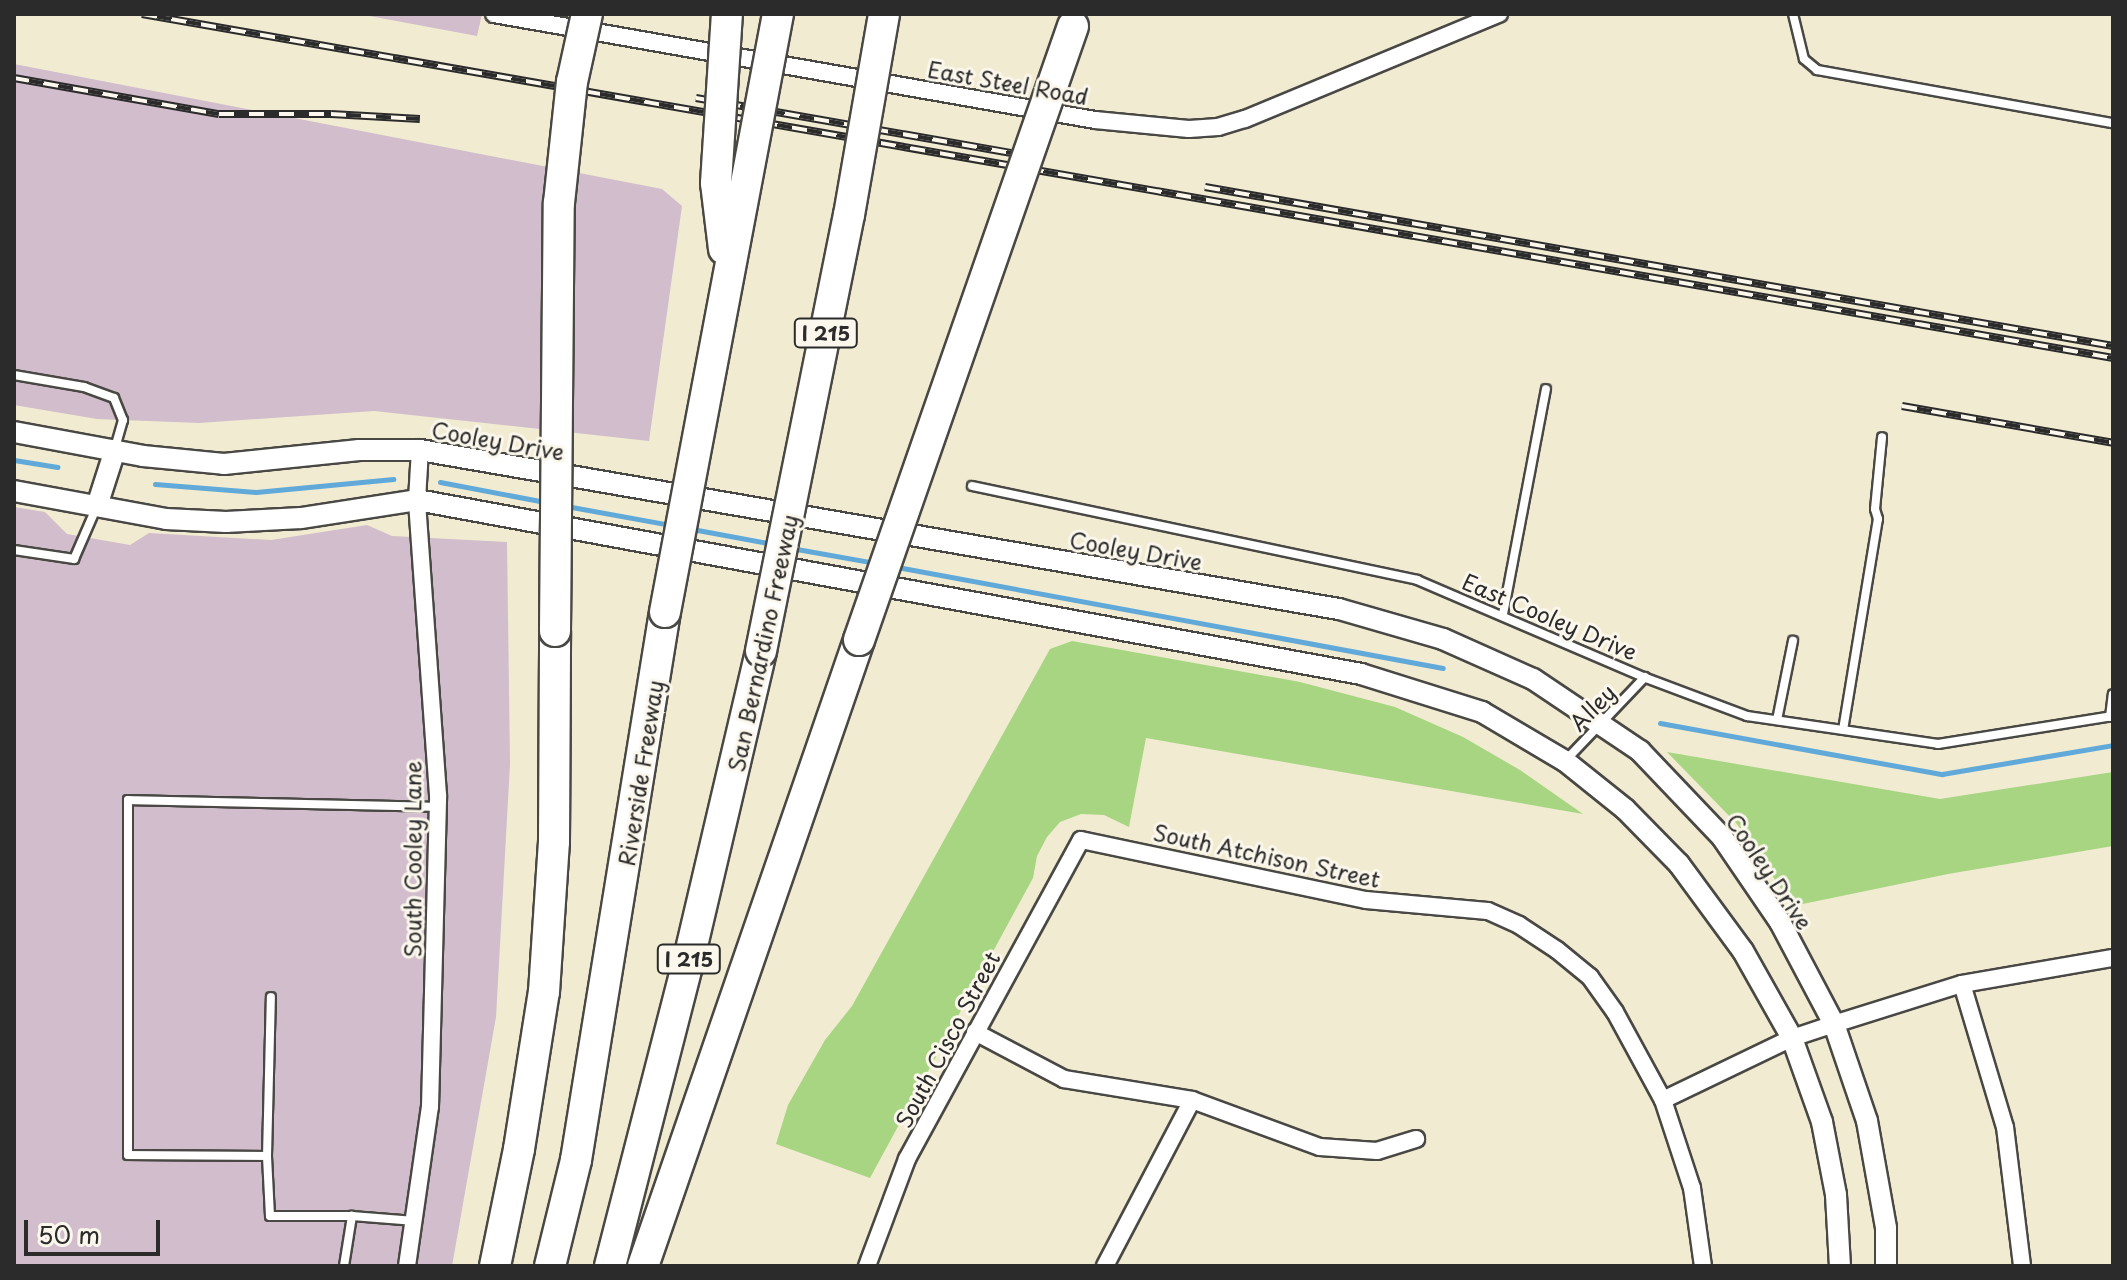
<!DOCTYPE html>
<html>
<head>
<meta charset="utf-8">
<style>
  body { margin:0 }
  #map { position:relative; width:2127px; height:1280px; overflow:hidden; background:#f1ebd2; font-family:"Playpen Sans",sans-serif }
  div>[style] { position:absolute }
  .industrial>* { inset:0; background:#d1bdcb }
  .green>* { inset:0; background:#a7d582 }
  .stream>* { height:5px; margin:-2.5px; padding:0 2.5px; transform-origin:2.5px; border-radius:2.5px; background:#60a9d8 }
  .roads { filter:drop-shadow(2px 0 #494844) drop-shadow(-2px 0 #494844) drop-shadow(0 2px #494844) drop-shadow(0 -2px #494844) }
  .service>* { height:8px; margin:-4px; padding:0 4px; transform-origin:4px; border-radius:4px; background:#fff }
  .minor>* { height:16px; margin:-8px; padding:0 8px; transform-origin:8px; border-radius:8px; background:#fff }
  .tertiary>* { height:20px; margin:-10px; padding:0 10px; transform-origin:10px; border-radius:10px; background:#fff }
  .motorway>* { height:30px; margin:-15px; padding:0 15px; transform-origin:15px; border-radius:15px; background:#fff }
  .rail>* { height:8px; margin-top:-4px; transform-origin:0; background:repeating-linear-gradient(90deg,#fbf7ec 0 15px,#2b2b2b 0 30px); box-sizing:border-box; border-block:2px solid #2b2b2b }
  .bridges { filter:drop-shadow(2px 0 #494844) drop-shadow(-2px 0 #494844) drop-shadow(0 2px #494844) drop-shadow(0 -2px #494844) }
  .motorway-bridge>* { height:30px; margin:-15px; padding:0 15px; transform-origin:15px; border-radius:15px; background:#fff }
  span { translate:-50% -50%; white-space:nowrap; text-align:center; line-height:1.15; -webkit-text-stroke:6px #fbf7ec; paint-order:stroke }
  .shield-label span { padding:2px 6px; background:#fbf7ec; border:2px solid; border-radius:6px; -webkit-text-stroke-width:0 }
  .shield-label { font-size:20px; color:#2b2b2b; font-weight:700 }
  .street-label { font-size:22px; color:#2b2b2b }
  .frame { position:absolute; inset:0; border:16px solid #2b2b2b; pointer-events:none }
  .scale { position:absolute; left:24px; top:1220px; width:136px; height:36px; box-sizing:border-box; border:4px solid #2b2b2b; border-top:0; padding-left:10px; font-size:24px; line-height:28px; white-space:nowrap; color:#2b2b2b; -webkit-text-stroke:6px #fbf7ec; paint-order:stroke }
</style>
</head>
<body>
<div id="map">
  <div class="industrial">
    <div style="clip-path:polygon(359px 14px,482px 14px,477px 36px)"></div>
    <div style="clip-path:polygon(14px 64px,662px 189px,682px 206px,649px 441px,374px 411px,199px 423px,97px 419px,14px 405px)"></div>
    <div style="clip-path:polygon(14px 507px,45px 512px,67px 534px,130px 545px,149px 533px,271px 540px,367px 525px,392px 536px,507px 542px,510px 764px,496px 1017px,452px 1266px,14px 1266px)"></div>
  </div>
  <div class="green">
    <div style="clip-path:polygon(1072px 641px,1300px 682px,1395px 707px,1463px 737px,1520px 770px,1583px 814px,1146px 738px,1129px 827px,1104px 815px,1081px 814px,1060px 822px,1047px 837px,1037px 856px,1033px 878px,870px 1178px,776px 1144px,788px 1105px,825px 1040px,852px 1006px,1050px 649px)"></div>
    <div style="clip-path:polygon(1667px 752px,1940px 799px,2113px 772px,2113px 846px,1948px 874px,1793px 906px,1737px 824px)"></div>
  </div>
  <div class="stream">
    <div style="left:14px;top:460px;width:44px;rotate:9.2deg"></div>
    <div style="left:440px;top:482px;width:107px;rotate:10.8deg"></div>
    <div style="left:155px;top:484px;width:101px;rotate:4.5deg"></div>
    <div style="left:256px;top:492px;width:138px;rotate:-5.4deg"></div>
    <div style="left:566px;top:506px;width:107px;rotate:10.3deg"></div>
    <div style="left:692px;top:529px;width:82px;rotate:10.5deg"></div>
    <div style="left:791px;top:548px;width:85px;rotate:10.1deg"></div>
    <div style="left:897px;top:567px;width:555px;rotate:10.48deg"></div>
    <div style="left:1660px;top:723px;width:287px;rotate:10.3deg"></div>
    <div style="left:1942px;top:774px;width:173px;rotate:-9.6deg"></div>
  </div>
  <div class="roads">
    <div class="service">
      <div style="left:1793px;top:14px;width:46px;rotate:76.3deg"></div>
      <div style="left:1804px;top:59px;width:17px;rotate:40deg"></div>
      <div style="left:1817px;top:70px;width:301px;rotate:10.2deg"></div>
      <div style="left:14px;top:375px;width:71px;rotate:9.7deg"></div>
      <div style="left:84px;top:387px;width:32px;rotate:20deg"></div>
      <div style="left:114px;top:398px;width:24px;rotate:68deg"></div>
      <div style="left:123px;top:420px;width:29px;rotate:106deg"></div>
      <div style="left:972px;top:486px;width:455px;rotate:11.9deg"></div>
      <div style="left:1417px;top:580px;width:249px;rotate:23.2deg"></div>
      <div style="left:1646px;top:678px;width:108px;rotate:20.6deg"></div>
      <div style="left:1747px;top:716px;width:193px;rotate:8.3deg"></div>
      <div style="left:1938px;top:744px;width:177px;rotate:-9.1deg"></div>
      <div style="left:14px;top:550px;width:61px;rotate:8.5deg"></div>
      <div style="left:74px;top:559px;width:58px;rotate:-66.5deg"></div>
      <div style="left:1503px;top:614px;width:229px;rotate:-79.2deg"></div>
      <div style="left:2110px;top:717px;width:23px;rotate:-83deg"></div>
      <div style="left:1777px;top:720px;width:81px;rotate:-78.6deg"></div>
      <div style="left:1843px;top:730px;width:214px;rotate:-80.6deg"></div>
      <div style="left:1878px;top:519px;width:10px;rotate:-107deg"></div>
      <div style="left:1875px;top:509px;width:72px;rotate:-84.4deg"></div>
      <div style="left:1565px;top:761px;width:116px;rotate:-46.4deg"></div>
      <div style="left:267px;top:1156px;width:159px;rotate:-88.6deg"></div>
      <div style="left:352px;top:1216px;width:63px;rotate:4.5deg"></div>
      <div style="left:344px;top:1266px;width:51px;rotate:-80.9deg"></div>
      <div style="left:352px;top:1216px;width:82px;rotate:180deg"></div>
      <div style="left:270px;top:1216px;width:60px;rotate:-92.9deg"></div>
      <div style="left:267px;top:1156px;width:139px;rotate:-179.6deg"></div>
      <div style="left:128px;top:1155px;width:355px;rotate:-90deg"></div>
      <div style="left:128px;top:800px;width:310px;rotate:1.3deg"></div>
    </div>
    <div class="minor">
      <div style="left:494px;top:14px;width:610px;rotate:10deg"></div>
      <div style="left:1095px;top:120px;width:94px;rotate:5.5deg"></div>
      <div style="left:1189px;top:129px;width:29px;rotate:-4deg"></div>
      <div style="left:1218px;top:127px;width:28px;rotate:-17deg"></div>
      <div style="left:1245px;top:119px;width:275px;rotate:-22.5deg"></div>
      <div style="left:1962px;top:984px;width:149px;rotate:73.3deg"></div>
      <div style="left:2005px;top:1127px;width:140px;rotate:83deg"></div>
      <div style="left:975px;top:1032px;width:101px;rotate:27.8deg"></div>
      <div style="left:1064px;top:1079px;width:130px;rotate:9.3deg"></div>
      <div style="left:1192px;top:1100px;width:136px;rotate:20.2deg"></div>
      <div style="left:1320px;top:1147px;width:57px;rotate:4deg"></div>
      <div style="left:1377px;top:1151px;width:41px;rotate:-17.1deg"></div>
      <div style="left:1663px;top:1100px;width:143px;rotate:-25.7deg"></div>
      <div style="left:1792px;top:1038px;width:44px;rotate:-18.4deg"></div>
      <div style="left:1834px;top:1024px;width:134px;rotate:-17.4deg"></div>
      <div style="left:1962px;top:984px;width:153px;rotate:-9.8deg"></div>
      <div style="left:407px;top:1266px;width:161px;rotate:-81.8deg"></div>
      <div style="left:430px;top:1107px;width:312px;rotate:-88.5deg"></div>
      <div style="left:438px;top:795px;width:296px;rotate:-94.1deg"></div>
      <div style="left:417px;top:500px;width:50px;rotate:-86.6deg"></div>
      <div style="left:867px;top:1266px;width:114px;rotate:-69.5deg"></div>
      <div style="left:907px;top:1159px;width:363px;rotate:-61.4deg"></div>
      <div style="left:1081px;top:840px;width:291px;rotate:11.9deg"></div>
      <div style="left:1366px;top:900px;width:122px;rotate:5.2deg"></div>
      <div style="left:1488px;top:911px;width:34px;rotate:24deg"></div>
      <div style="left:1519px;top:925px;width:45px;rotate:33.3deg"></div>
      <div style="left:1557px;top:950px;width:43px;rotate:39.3deg"></div>
      <div style="left:1590px;top:977px;width:43px;rotate:54.5deg"></div>
      <div style="left:1615px;top:1012px;width:100px;rotate:61.4deg"></div>
      <div style="left:1663px;top:1100px;width:93px;rotate:71.8deg"></div>
      <div style="left:1692px;top:1188px;width:79px;rotate:82deg"></div>
      <div style="left:1105px;top:1266px;width:187px;rotate:-62.3deg"></div>
    </div>
    <div class="tertiary">
      <div style="left:14px;top:432px;width:131px;rotate:10.5deg"></div>
      <div style="left:143px;top:456px;width:81px;rotate:5.6deg"></div>
      <div style="left:224px;top:464px;width:136px;rotate:-5.9deg"></div>
      <div style="left:359px;top:450px;width:61px"></div>
      <div style="left:420px;top:450px;width:933px;rotate:9.82deg"></div>
      <div style="left:1339px;top:609px;width:108px;rotate:16.1deg"></div>
      <div style="left:1443px;top:639px;width:98px;rotate:24deg"></div>
      <div style="left:1533px;top:679px;width:129px;rotate:33.9deg"></div>
      <div style="left:1640px;top:751px;width:119px;rotate:46.4deg"></div>
      <div style="left:1722px;top:837px;width:103px;rotate:55.7deg"></div>
      <div style="left:1780px;top:922px;width:115px;rotate:62.1deg"></div>
      <div style="left:1834px;top:1024px;width:102px;rotate:71.2deg"></div>
      <div style="left:1867px;top:1121px;width:109px;rotate:79.9deg"></div>
      <div style="left:1886px;top:1228px;width:38px;rotate:90deg"></div>
      <div style="left:14px;top:491px;width:155px;rotate:10.4deg"></div>
      <div style="left:166px;top:519px;width:60px;rotate:2.9deg"></div>
      <div style="left:226px;top:522px;width:75px;rotate:-3.1deg"></div>
      <div style="left:301px;top:518px;width:117px;rotate:-8.8deg"></div>
      <div style="left:417px;top:500px;width:960px;rotate:10.44deg"></div>
      <div style="left:1361px;top:674px;width:127px;rotate:17.4deg"></div>
      <div style="left:1482px;top:712px;width:96px;rotate:30.6deg"></div>
      <div style="left:1565px;top:761px;width:77px;rotate:38.7deg"></div>
      <div style="left:1625px;top:809px;width:77px;rotate:45.5deg"></div>
      <div style="left:1679px;top:864px;width:108px;rotate:53.7deg"></div>
      <div style="left:1743px;top:951px;width:100px;rotate:60.6deg"></div>
      <div style="left:1792px;top:1038px;width:89px;rotate:70.3deg"></div>
      <div style="left:1822px;top:1122px;width:74px;rotate:79.1deg"></div>
      <div style="left:1836px;top:1195px;width:71px;rotate:86.8deg"></div>
      <div style="left:97px;top:506px;width:59px;rotate:-72.2deg"></div>
    </div>
    <div class="motorway">
      <div style="left:495px;top:1266px;width:119px;rotate:-78.4deg"></div>
      <div style="left:519px;top:1149px;width:159px;rotate:-81deg"></div>
      <div style="left:544px;top:992px;width:150px;rotate:-86.2deg"></div>
      <div style="left:554px;top:842px;width:211px;rotate:-89.7deg"></div>
      <div style="left:550px;top:1266px;width:109px;rotate:-76.2deg"></div>
      <div style="left:576px;top:1160px;width:555px;rotate:-80.78deg"></div>
      <div style="left:610px;top:1266px;width:309px;rotate:-75.6deg"></div>
      <div style="left:687px;top:967px;width:325px;rotate:-76.8deg"></div>
      <div style="left:643px;top:1266px;width:662px;rotate:-70.96deg"></div>
    </div>
  </div>
  <div class="rail">
    <div style="left:142px;top:14px;width:2001px;rotate:9.9deg"></div>
    <div style="left:14px;top:78px;width:208px;rotate:10deg"></div>
    <div style="left:219px;top:114px;width:112px"></div>
    <div style="left:331px;top:114px;width:89px;rotate:3.2deg"></div>
    <div style="left:696px;top:98px;width:348px;rotate:9.9deg"></div>
    <div style="left:1205px;top:187px;width:922px;rotate:9.93deg"></div>
    <div style="left:1902px;top:406px;width:214px;rotate:9.9deg"></div>
  </div>
  <div class="bridges">
    <div class="motorway-bridge">
      <div style="left:724px;top:249px;width:66px;rotate:-96.9deg"></div>
      <div style="left:716px;top:183px;width:169px;rotate:-86.3deg"></div>
      <div style="left:665px;top:612px;width:609px;rotate:-79.3deg"></div>
      <div style="left:555px;top:631px;width:428px;rotate:-89.5deg"></div>
      <div style="left:559px;top:203px;width:122px;rotate:-83.9deg"></div>
      <div style="left:572px;top:82px;width:70px;rotate:-77.6deg"></div>
      <div style="left:859px;top:640px;width:650px;rotate:-70.78deg"></div>
      <div style="left:761px;top:651px;width:445px;rotate:-78.6deg"></div>
      <div style="left:849px;top:215px;width:204px;rotate:-80.1deg"></div>
    </div>
  </div>
  <div class="shield-label">
    <span style="left:826px;top:333px">I 215</span>
    <span style="left:689px;top:959px">I 215</span>
  </div>
  <div class="street-label">
    <span style="left:1008px;top:82px;rotate:10deg">East Steel Road</span>
    <span style="left:498px;top:440px;rotate:10deg">Cooley Drive</span>
    <span style="left:1136px;top:550px;rotate:10deg">Cooley Drive</span>
    <span style="left:1550px;top:616px;rotate:23deg">East Cooley Drive</span>
    <span style="left:762px;top:643px;rotate:-78deg">San Bernardino Freeway</span>
    <span style="left:1592px;top:707px;rotate:-46deg">Alley</span>
    <span style="left:640px;top:773px;rotate:-81deg">Riverside Freeway</span>
    <span style="left:1267px;top:855px;rotate:12deg">South Atchison Street</span>
    <span style="left:412px;top:859px;rotate:-90deg">South Cooley Lane</span>
    <span style="left:1770px;top:871px;rotate:56deg">Cooley Drive</span>
    <span style="left:947px;top:1039px;rotate:-62deg">South Cisco Street</span>
  </div>
  <div class="frame"></div>
  <div class="scale">50 m</div>
</div>
</body>
</html>
